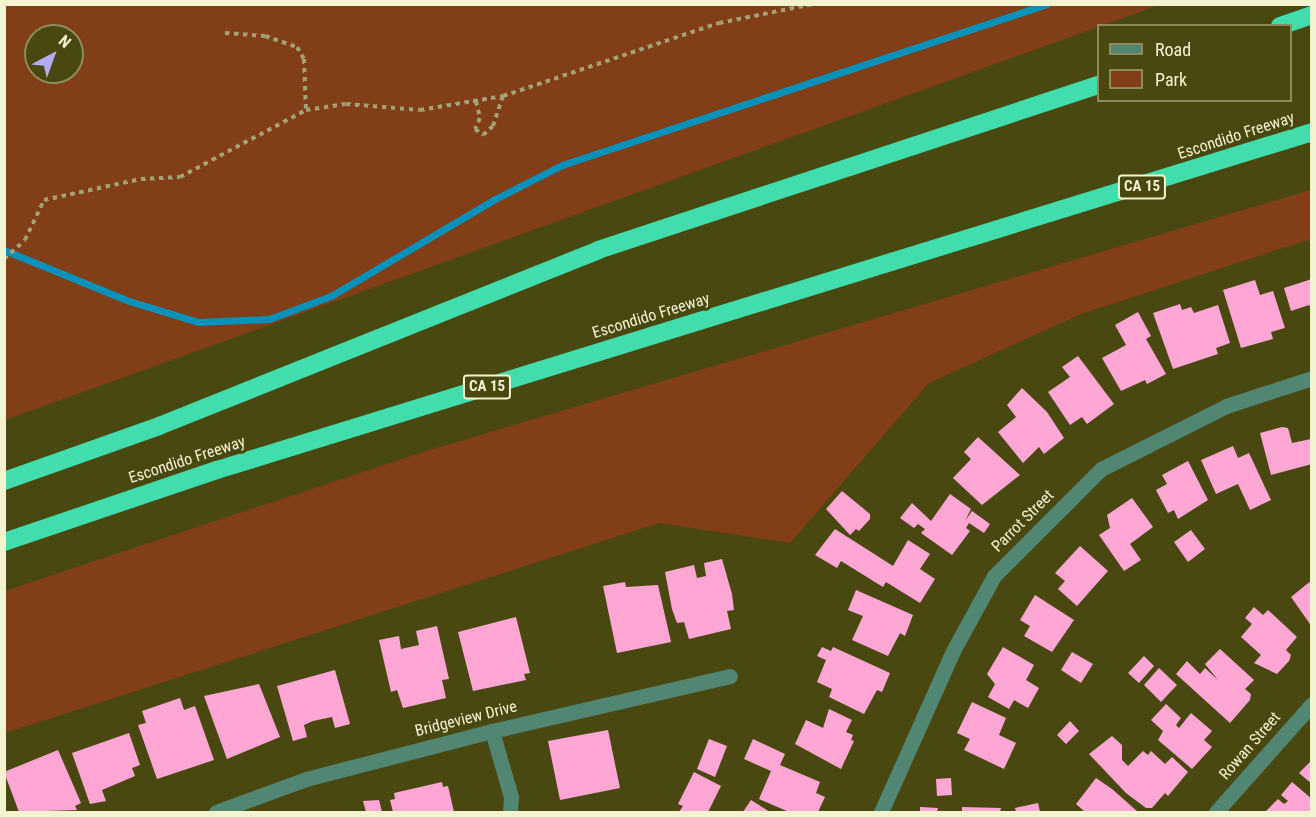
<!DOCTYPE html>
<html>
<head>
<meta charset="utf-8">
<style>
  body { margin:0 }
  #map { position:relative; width:1316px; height:817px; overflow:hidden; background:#4a4811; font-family:"Roboto Condensed",sans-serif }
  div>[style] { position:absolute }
  .green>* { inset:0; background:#823e16 }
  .stream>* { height:7px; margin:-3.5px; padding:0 3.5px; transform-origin:3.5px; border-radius:3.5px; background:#0691bb }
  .building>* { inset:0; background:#fea6d4 }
  .path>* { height:4px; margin-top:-2px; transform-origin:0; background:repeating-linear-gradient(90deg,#a3a276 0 4.5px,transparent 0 9px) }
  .minor>* { height:15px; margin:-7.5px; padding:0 7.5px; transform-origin:7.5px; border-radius:7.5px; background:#518672 }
  .highway>* { height:18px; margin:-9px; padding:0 9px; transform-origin:9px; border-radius:9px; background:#41ddac }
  span { translate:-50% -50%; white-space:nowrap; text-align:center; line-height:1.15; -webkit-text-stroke:6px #4a4811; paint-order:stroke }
  .shield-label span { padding:2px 4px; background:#4a4811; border:2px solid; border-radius:4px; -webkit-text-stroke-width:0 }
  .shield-label { font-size:15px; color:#f3f3d0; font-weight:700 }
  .street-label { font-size:16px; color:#f3f3d0 }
  .frame { position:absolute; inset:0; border:6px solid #f3f3d0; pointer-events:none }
  .legend { position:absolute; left:1097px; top:24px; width:195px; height:78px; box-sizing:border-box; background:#4a4811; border:2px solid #8e8c5d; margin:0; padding:8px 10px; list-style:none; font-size:18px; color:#f3f3d0 }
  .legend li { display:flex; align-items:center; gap:12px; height:30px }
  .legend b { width:30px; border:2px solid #8e8c5d }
  .north { position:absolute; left:24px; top:24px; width:60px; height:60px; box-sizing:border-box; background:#4a4811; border:2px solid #8e8c5d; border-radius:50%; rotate:41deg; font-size:16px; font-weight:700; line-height:24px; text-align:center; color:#f3f3d0 }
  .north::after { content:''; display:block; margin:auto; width:21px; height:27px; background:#b3adf9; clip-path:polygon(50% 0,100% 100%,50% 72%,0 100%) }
</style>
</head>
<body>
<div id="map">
  <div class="green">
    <div style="clip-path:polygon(evenodd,5px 4px,1159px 4px,1159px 5px,5px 420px,5px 4px,36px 36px,72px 36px,72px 72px,36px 72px,36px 36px)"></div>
    <div style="clip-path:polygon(1311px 190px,1311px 239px,1081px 314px,929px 383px,790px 543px,659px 523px,5px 733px,5px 591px,426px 451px)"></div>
  </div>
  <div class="stream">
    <div style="left:4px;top:250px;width:135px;rotate:22.2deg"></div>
    <div style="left:129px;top:301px;width:72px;rotate:16.9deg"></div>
    <div style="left:198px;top:322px;width:71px;rotate:-2.4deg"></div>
    <div style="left:269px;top:319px;width:66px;rotate:-20.4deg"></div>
    <div style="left:331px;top:296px;width:191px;rotate:-30.6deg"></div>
    <div style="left:495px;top:199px;width:75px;rotate:-26.9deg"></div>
    <div style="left:562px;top:165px;width:511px;rotate:-18.36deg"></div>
  </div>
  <div class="building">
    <div style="clip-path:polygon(1312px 279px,1312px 310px,1309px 305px,1291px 311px,1284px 288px)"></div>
    <div style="clip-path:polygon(1255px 280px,1260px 295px,1273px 291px,1285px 328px,1271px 332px,1273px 339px,1241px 348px,1223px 290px)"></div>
    <div style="clip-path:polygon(1180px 304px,1182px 310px,1191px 307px,1194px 313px,1218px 305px,1230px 343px,1216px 348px,1218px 354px,1173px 369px,1153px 313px)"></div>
    <div style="clip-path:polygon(1138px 312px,1151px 336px,1146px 339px,1166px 374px,1147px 384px,1145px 380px,1121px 391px,1102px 358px,1126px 345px,1115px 325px)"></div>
    <div style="clip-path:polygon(1078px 356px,1114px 404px,1087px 424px,1082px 417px,1070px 425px,1048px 392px,1070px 377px,1062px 367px)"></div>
    <div style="clip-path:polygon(1022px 388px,1047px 412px,1064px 438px,1044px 454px,1039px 447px,1023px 463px,998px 432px,1016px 417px,1007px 405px)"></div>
    <div style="clip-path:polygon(1282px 427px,1288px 428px,1292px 443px,1311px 439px,1312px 464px,1271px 475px,1260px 433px)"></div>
    <div style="clip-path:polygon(978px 437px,1020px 475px,982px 505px,953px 478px,971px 459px,964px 452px)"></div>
    <div style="clip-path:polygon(1233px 446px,1238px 458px,1249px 453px,1271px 500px,1250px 510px,1238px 484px,1216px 494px,1201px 460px)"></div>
    <div style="clip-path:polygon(1188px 461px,1208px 500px,1178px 519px,1174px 510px,1168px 513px,1156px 490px,1167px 484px,1162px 475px)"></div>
    <div style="clip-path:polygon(842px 491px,870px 514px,870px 519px,859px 531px,856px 529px,850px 535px,826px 509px)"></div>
    <div style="clip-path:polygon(950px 494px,971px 509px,965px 521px,972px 511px,990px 524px,984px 533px,969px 523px,966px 528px,970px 531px,952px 555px,921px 533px,925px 529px,918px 524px,914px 528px,900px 518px,912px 503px,931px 521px)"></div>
    <div style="clip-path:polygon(1132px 498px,1153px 527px,1130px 544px,1141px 560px,1124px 571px,1099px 535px,1110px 528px,1107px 515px)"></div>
    <div style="clip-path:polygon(835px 529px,893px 566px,908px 540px,930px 554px,920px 569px,935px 579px,920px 603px,886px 582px,883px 587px,841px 561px,837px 568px,815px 555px)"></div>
    <div style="clip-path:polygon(1191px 530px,1205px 549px,1188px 562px,1174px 542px)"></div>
    <div style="clip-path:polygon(1080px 546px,1108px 571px,1077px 606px,1058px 589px,1065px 581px,1055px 573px)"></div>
    <div style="clip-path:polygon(722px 559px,732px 594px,734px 610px,727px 611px,731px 629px,689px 639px,684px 622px,677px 623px,672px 609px,665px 572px,694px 565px,697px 578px,706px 576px,704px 563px)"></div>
    <div style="clip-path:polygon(1312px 580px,1312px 622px,1310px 624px,1291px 597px)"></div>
    <div style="clip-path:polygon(625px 582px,626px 587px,658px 585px,671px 642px,617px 653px,603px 586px)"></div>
    <div style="clip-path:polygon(856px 590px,913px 615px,905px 636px,900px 633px,888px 656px,852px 640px,863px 616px,848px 610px)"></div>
    <div style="clip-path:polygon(1035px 595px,1074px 620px,1052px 652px,1024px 636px,1030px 626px,1020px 620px)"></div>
    <div style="clip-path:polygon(1254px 607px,1263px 615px,1268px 610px,1297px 637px,1286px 650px,1291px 655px,1289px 661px,1277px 674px,1254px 663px,1261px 655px,1241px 637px,1252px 624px,1245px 618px)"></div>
    <div style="clip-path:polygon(516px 617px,530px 673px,524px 674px,526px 680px,473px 691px,458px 632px)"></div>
    <div style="clip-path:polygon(437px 626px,449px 679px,442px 680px,446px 698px,403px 708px,397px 690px,391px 692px,379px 640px,399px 636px,401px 649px,419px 645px,416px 631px)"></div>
    <div style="clip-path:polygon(822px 647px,831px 651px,833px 647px,890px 673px,882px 692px,877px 690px,864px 714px,829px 697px,832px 689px,817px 682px,826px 660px,817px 656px)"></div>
    <div style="clip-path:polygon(1003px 647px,1034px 665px,1026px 680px,1039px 688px,1028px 708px,1014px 700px,1009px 709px,988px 697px,995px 684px,987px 674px)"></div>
    <div style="clip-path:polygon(1220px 649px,1254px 680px,1245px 689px,1251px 694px,1250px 700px,1230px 723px,1176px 674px,1187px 661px,1200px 674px,1205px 668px,1218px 680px,1205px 664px)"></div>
    <div style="clip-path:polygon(1072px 652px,1093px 664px,1081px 683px,1061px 670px)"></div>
    <div style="clip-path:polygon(1144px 656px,1154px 666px,1139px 683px,1128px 673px)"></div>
    <div style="clip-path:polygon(1159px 668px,1177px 685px,1161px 702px,1144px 685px)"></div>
    <div style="clip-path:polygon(335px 670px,350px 724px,335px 728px,332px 717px,313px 721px,304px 725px,307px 737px,293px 741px,277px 686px)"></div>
    <div style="clip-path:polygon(259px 684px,280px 737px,227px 759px,204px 696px)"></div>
    <div style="clip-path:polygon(180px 698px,184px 710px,195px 706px,214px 760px,157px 779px,138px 725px,146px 723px,142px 711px)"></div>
    <div style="clip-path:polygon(972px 702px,1006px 718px,999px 735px,1016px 743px,1004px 769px,964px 750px,970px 739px,957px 733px)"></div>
    <div style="clip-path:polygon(1166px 704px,1181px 718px,1176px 725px,1179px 728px,1191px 713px,1212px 731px,1204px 740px,1212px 747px,1192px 769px,1158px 740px,1163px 731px,1151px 720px)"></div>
    <div style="clip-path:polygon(829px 709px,852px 720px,846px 732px,853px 735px,851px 740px,854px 741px,841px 769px,795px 744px,806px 720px,823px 728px)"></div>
    <div style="clip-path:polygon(1070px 721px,1079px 731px,1066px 744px,1057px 735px)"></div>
    <div style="clip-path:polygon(608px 730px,620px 788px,560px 800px,548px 741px)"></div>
    <div style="clip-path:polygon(129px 733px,140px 765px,132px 768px,135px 776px,102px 790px,106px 801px,90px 804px,72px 753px)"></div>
    <div style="clip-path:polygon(1112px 736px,1122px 745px,1122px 760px,1128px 766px,1143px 751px,1148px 755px,1151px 751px,1165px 764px,1172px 757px,1188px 772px,1168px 796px,1165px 793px,1152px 808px,1146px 808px,1126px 793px,1089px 754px)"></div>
    <div style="clip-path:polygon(709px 739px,727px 746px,715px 777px,697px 769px)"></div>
    <div style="clip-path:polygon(753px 739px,785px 754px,780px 765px,820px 782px,816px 793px,825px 797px,818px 812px,789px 812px,759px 799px,771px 771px,744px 759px)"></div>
    <div style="clip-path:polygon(58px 750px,81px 803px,75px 806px,77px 810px,19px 812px,4px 772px)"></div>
    <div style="clip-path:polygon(1312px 760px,1312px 784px,1299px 773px)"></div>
    <div style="clip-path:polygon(694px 772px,721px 786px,708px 812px,679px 812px,683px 806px,678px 804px)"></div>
    <div style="clip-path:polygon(951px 778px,952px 795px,937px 796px,936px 779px)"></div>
    <div style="clip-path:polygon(1096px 778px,1112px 789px,1138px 812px,1085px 812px,1076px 804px)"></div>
    <div style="clip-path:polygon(442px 782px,443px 787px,448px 786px,454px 812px,393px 812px,390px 800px,395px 799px,394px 793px)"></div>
    <div style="clip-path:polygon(1292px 782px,1312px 799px,1312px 812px,1265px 812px,1278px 799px,1284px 804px,1288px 801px,1281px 795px)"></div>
    <div style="clip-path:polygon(379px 800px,382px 812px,366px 812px,363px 801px)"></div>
    <div style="clip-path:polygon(751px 800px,770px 812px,743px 812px)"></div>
    <div style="clip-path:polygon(1038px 803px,1040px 812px,1016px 812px,1015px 808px)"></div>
    <div style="clip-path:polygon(920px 807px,938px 808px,937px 812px,920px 812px)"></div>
    <div style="clip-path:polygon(962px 807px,1001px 808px,1000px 812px,962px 812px)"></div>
  </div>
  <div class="path">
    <div style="left:225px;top:33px;width:40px;rotate:4.3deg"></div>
    <div style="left:265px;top:36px;width:34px;rotate:19deg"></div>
    <div style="left:297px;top:47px;width:14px;rotate:60deg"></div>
    <div style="left:304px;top:59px;width:51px;rotate:87.8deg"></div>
    <div style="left:476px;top:101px;width:17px;rotate:77deg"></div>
    <div style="left:480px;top:118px;width:12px;rotate:114deg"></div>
    <div style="left:475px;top:129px;width:10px;rotate:37deg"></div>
    <div style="left:483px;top:135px;width:13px;rotate:-42deg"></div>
    <div style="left:493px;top:126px;width:32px;rotate:-72deg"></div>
    <div style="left:4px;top:259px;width:28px;rotate:-42deg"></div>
    <div style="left:25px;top:240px;width:44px;rotate:-64.6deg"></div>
    <div style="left:44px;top:200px;width:99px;rotate:-12.2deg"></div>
    <div style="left:141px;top:179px;width:39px;rotate:-3deg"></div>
    <div style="left:180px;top:177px;width:143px;rotate:-28deg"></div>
    <div style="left:306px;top:110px;width:40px;rotate:-8.5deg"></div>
    <div style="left:346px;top:104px;width:74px;rotate:4.6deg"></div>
    <div style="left:420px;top:110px;width:84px;rotate:-9.6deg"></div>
    <div style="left:503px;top:96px;width:228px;rotate:-18.7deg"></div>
    <div style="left:719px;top:23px;width:96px;rotate:-11.4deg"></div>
  </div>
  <div class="minor">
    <div style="left:492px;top:731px;width:69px;rotate:73.9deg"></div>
    <div style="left:511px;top:797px;width:15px;rotate:94deg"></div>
    <div style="left:216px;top:812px;width:96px;rotate:-20.1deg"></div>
    <div style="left:306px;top:779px;width:192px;rotate:-14.5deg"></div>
    <div style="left:492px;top:731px;width:244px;rotate:-13deg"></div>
    <div style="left:881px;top:812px;width:176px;rotate:-65.9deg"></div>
    <div style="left:953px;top:651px;width:85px;rotate:-61.3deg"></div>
    <div style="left:994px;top:576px;width:151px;rotate:-45deg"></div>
    <div style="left:1101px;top:469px;width:140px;rotate:-26.7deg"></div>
    <div style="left:1226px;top:406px;width:90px;rotate:-18deg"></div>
    <div style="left:1216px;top:812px;width:144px;rotate:-48.4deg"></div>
  </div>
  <div class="highway">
    <div style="left:1280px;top:26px;width:34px;rotate:-19deg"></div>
    <div style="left:4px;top:481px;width:164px;rotate:-19.5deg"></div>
    <div style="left:159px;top:426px;width:473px;rotate:-21.8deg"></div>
    <div style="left:598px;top:250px;width:527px;rotate:-18.26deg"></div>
    <div style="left:4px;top:542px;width:225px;rotate:-18.7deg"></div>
    <div style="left:217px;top:470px;width:1146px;rotate:-17.15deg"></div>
  </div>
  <div class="shield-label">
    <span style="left:1142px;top:187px">CA 15</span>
    <span style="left:487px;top:387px">CA 15</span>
  </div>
  <div class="street-label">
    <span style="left:1236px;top:136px;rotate:-18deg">Escondido Freeway</span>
    <span style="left:651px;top:316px;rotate:-17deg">Escondido Freeway</span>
    <span style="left:187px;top:460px;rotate:-18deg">Escondido Freeway</span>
    <span style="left:1023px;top:521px;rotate:-45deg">Parrot Street</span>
    <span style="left:466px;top:719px;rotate:-14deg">Bridgeview Drive</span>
    <span style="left:1250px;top:746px;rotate:-49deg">Rowan Street</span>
  </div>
  <div class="frame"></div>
  <ul class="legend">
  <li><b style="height:8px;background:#518672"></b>Road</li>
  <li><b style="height:16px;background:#823e16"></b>Park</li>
  </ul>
  <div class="north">N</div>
</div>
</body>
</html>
